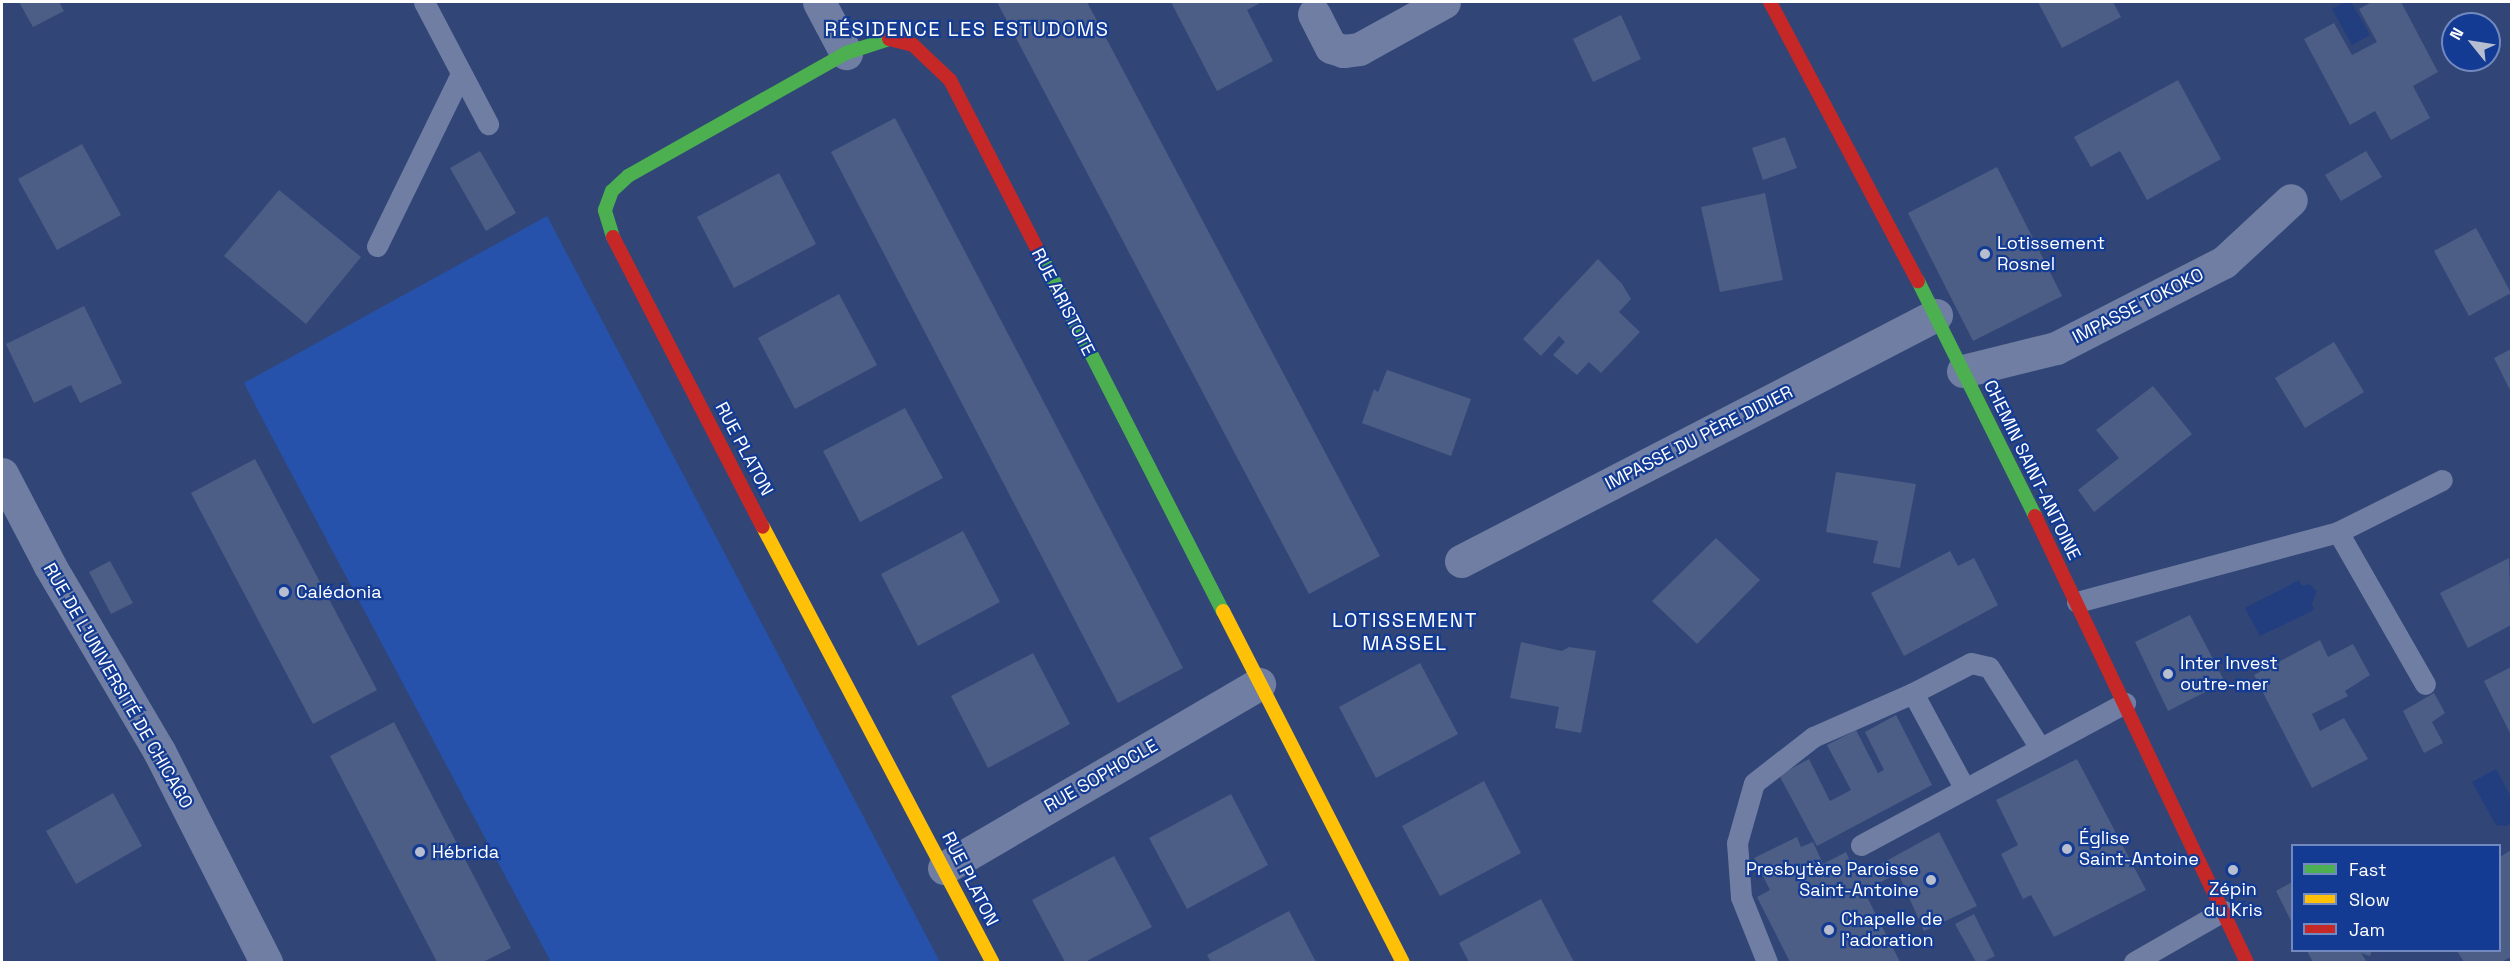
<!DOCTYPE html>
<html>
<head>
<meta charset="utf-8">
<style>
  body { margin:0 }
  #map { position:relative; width:2513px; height:964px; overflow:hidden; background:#314677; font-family:"Space Grotesk",sans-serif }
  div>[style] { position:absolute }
  .green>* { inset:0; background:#2752ab }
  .water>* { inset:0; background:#223e7f }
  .building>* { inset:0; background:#4c5e85 }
  .lane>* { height:21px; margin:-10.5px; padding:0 10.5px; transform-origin:10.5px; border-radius:10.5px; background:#6f7ea2 }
  .street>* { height:33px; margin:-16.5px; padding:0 16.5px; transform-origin:16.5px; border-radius:16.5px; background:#6f7ea2 }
  .fast>* { height:14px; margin:-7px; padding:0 7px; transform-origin:7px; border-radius:7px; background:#4caf50 }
  .slow>* { height:14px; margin:-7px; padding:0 7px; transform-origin:7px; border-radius:7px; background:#ffc107 }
  .jam>* { height:14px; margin:-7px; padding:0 7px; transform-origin:7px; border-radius:7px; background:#c62828 }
  .dots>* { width:16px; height:16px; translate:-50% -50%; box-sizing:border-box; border:3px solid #143b94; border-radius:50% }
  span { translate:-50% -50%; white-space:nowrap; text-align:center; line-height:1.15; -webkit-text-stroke:4.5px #143b94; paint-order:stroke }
  .poi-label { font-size:18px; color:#fff }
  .left { translate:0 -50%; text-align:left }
  .right { translate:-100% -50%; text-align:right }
  .street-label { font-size:18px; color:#fff }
  .neighbourhood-label { font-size:20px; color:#fff; letter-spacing:1.5px }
  .frame { position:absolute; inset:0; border:3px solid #fff; pointer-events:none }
  .legend { position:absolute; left:2291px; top:844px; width:210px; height:108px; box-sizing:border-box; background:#143b94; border:2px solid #7289bf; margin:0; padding:8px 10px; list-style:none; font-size:18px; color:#fff }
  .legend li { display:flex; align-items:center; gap:12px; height:30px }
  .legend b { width:30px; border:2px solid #7289bf }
  .north { position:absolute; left:2441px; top:12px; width:60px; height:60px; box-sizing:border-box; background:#143b94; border:2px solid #7289bf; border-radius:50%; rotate:300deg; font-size:16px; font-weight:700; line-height:24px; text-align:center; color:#fff }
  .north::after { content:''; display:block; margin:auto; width:21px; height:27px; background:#b7becf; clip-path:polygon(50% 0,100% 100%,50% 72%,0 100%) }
</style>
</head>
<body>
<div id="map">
  <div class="green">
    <div style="clip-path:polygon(547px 216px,940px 962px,551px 962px,263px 420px,244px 383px)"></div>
  </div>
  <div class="water">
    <div style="clip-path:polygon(2345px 2px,2351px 2px,2370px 35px,2352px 45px,2332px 9px)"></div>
    <div style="clip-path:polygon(2299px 580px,2302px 586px,2309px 584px,2317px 591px,2312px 604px,2314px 610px,2260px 636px,2245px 608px)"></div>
    <div style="clip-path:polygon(2496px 769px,2511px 797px,2511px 823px,2506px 826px,2496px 825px,2472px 782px)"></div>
  </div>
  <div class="building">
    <div style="clip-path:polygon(19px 2px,59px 2px,64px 11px,33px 27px)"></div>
    <div style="clip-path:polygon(997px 2px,1087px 2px,1380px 556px,1309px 594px)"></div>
    <div style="clip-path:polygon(1171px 2px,1262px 2px,1247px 10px,1273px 61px,1217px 91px)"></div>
    <div style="clip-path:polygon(2038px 2px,2113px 2px,2121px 17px,2062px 48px)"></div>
    <div style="clip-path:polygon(2372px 2px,2401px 2px,2438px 72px,2413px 86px,2430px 118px,2391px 140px,2375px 111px,2350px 125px,2304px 39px,2334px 23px,2352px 55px,2377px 42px,2359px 9px)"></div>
    <div style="clip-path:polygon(1621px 15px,1641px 59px,1593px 82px,1573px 39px)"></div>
    <div style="clip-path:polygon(2178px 80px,2221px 159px,2147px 200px,2120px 151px,2091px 167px,2074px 137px)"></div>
    <div style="clip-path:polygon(895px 118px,1183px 668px,1118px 703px,831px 152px)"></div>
    <div style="clip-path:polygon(1785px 137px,1797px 168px,1763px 180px,1752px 148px)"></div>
    <div style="clip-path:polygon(82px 144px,121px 215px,57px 250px,18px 179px)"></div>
    <div style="clip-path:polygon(480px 151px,516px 213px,486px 231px,450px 168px)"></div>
    <div style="clip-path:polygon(2366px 151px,2382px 177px,2341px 201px,2325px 175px)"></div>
    <div style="clip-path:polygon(1997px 167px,2062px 296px,1973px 341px,1908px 213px)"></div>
    <div style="clip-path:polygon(779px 173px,816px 244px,734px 288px,697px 217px)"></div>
    <div style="clip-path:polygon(279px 190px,361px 257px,306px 324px,224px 256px)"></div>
    <div style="clip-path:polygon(1765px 193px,1783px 280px,1720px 292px,1701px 207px)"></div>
    <div style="clip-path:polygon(2476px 228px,2511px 293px,2469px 316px,2434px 251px)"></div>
    <div style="clip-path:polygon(1598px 259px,1622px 284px,1631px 299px,1619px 312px,1640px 332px,1601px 373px,1589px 362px,1577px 375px,1553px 355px,1565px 342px,1559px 336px,1541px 356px,1523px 339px)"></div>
    <div style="clip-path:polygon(839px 294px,877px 365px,795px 409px,758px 338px)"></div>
    <div style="clip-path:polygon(84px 306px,122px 383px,80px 403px,71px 385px,34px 403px,6px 344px)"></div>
    <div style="clip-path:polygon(2334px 342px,2364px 392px,2305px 428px,2275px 378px)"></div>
    <div style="clip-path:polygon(2511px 349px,2511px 392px,2494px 358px)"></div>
    <div style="clip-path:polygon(1387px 370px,1471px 399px,1451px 456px,1362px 423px,1374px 389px,1378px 392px)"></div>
    <div style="clip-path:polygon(2153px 386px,2192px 434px,2094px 512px,2078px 490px,2119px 458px,2096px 430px)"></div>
    <div style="clip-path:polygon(905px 408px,943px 478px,860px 522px,823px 451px)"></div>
    <div style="clip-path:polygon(255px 459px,377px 690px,313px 724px,191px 493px)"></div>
    <div style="clip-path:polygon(1836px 472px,1916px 484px,1900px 568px,1873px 563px,1878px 541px,1826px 532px)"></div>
    <div style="clip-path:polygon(963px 531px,1000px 602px,918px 646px,881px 574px)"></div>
    <div style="clip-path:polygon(1716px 538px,1760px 580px,1697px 644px,1652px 601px)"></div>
    <div style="clip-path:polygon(1950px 551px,1958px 566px,1974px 558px,1998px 605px,1904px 656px,1871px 593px)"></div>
    <div style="clip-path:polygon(2509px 558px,2511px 625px,2468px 648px,2440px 593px)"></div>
    <div style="clip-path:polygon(110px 561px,133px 603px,111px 614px,89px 572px)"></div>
    <div style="clip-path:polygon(2190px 615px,2225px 682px,2168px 711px,2135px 642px)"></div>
    <div style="clip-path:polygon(2320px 640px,2328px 657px,2353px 644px,2370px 675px,2345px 691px,2348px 696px,2312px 714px,2320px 731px,2344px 718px,2368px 759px,2312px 788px,2254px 675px)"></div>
    <div style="clip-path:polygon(1521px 642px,1562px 651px,1569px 647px,1596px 651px,1581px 733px,1555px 728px,1559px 707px,1510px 698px)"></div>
    <div style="clip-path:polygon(1033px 653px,1070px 724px,988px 768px,951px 696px)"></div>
    <div style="clip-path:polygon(1420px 663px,1458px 734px,1376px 778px,1339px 707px)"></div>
    <div style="clip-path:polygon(2511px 667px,2511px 735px,2484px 681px)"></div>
    <div style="clip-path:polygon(2434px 693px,2445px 713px,2432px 722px,2443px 743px,2424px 753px,2403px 711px)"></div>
    <div style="clip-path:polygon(1896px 715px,1932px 785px,1817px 846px,1779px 775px,1809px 759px,1830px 801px,1851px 790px,1827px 745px,1856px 730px,1878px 773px,1884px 770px,1865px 732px)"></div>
    <div style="clip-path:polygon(394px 722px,511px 948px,483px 962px,437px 962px,330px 756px)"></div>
    <div style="clip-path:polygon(2077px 759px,2146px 890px,2054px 937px,2031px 895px,2023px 899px,2001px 854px,2018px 845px,1996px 800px)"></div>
    <div style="clip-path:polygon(1484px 781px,1521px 853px,1440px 896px,1402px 826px)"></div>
    <div style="clip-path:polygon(113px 793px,142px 846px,76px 884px,46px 831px)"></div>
    <div style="clip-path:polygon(1231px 794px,1268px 865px,1187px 909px,1149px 838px)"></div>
    <div style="clip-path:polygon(1939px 832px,1977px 906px,1924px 931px,1898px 873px,1864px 891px,1900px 962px,1790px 962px,1757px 897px,1770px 890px,1754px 858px,1797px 837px,1801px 847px,1813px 842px,1823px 864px,1846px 852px,1857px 877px)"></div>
    <div style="clip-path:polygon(2511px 850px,2511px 957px,2501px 962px,2464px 962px,2457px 951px,2500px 950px,2500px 857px)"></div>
    <div style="clip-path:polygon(1114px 856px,1152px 927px,1085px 962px,1065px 962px,1032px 900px)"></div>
    <div style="clip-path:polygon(2292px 882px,2292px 923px,2276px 891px)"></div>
    <div style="clip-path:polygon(1541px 899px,1574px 962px,1469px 962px,1459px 943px)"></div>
    <div style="clip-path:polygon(1289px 911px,1316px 962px,1211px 962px,1207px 955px)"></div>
    <div style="clip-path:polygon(1974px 914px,1995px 956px,1983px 962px,1976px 962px,1955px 924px)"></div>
    <div style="clip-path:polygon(2307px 951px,2372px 951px,2370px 956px,2361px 953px,2367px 962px,2313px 962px)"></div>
  </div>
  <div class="lane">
    <div style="left:424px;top:2px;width:138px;rotate:62.3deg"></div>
    <div style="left:377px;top:246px;width:191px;rotate:-64deg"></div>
    <div style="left:2338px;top:532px;width:175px;rotate:60.2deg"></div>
    <div style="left:2077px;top:602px;width:270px;rotate:-15deg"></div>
    <div style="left:2338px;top:532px;width:116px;rotate:-26.6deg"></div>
    <div style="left:1913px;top:693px;width:109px;rotate:61.6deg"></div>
    <div style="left:1861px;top:845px;width:300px;rotate:-28.3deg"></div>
    <div style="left:1767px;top:962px;width:70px;rotate:-111.8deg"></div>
    <div style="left:1741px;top:897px;width:54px;rotate:-94.2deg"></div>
    <div style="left:1737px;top:843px;width:62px;rotate:-74.2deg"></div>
    <div style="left:1754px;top:783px;width:75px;rotate:-37.9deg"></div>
    <div style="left:1813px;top:737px;width:109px;rotate:-23.7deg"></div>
    <div style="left:1913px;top:693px;width:65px;rotate:-27.3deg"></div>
    <div style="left:1971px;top:663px;width:18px;rotate:13deg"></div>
    <div style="left:1989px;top:667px;width:96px;rotate:57.8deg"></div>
    <div style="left:2134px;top:962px;width:103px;rotate:-29.8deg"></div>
  </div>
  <div class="street">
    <div style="left:819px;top:2px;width:58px;rotate:62.1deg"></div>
    <div style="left:1314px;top:14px;width:37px;rotate:63deg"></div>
    <div style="left:1331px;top:47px;width:13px;rotate:18deg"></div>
    <div style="left:1343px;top:51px;width:16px;rotate:-7deg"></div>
    <div style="left:1359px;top:49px;width:97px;rotate:-28.9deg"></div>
    <div style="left:1963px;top:371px;width:96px;rotate:-13.9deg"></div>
    <div style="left:2056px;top:348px;width:189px;rotate:-27.1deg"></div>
    <div style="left:2224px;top:262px;width:91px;rotate:-42.8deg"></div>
    <div style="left:2px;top:474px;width:104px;rotate:62.4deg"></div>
    <div style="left:50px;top:566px;width:215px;rotate:59.5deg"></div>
    <div style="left:159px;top:751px;width:237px;rotate:63.1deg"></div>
    <div style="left:1461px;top:561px;width:535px;rotate:-27.38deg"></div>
    <div style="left:944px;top:868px;width:365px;rotate:-30.3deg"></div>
  </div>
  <div class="fast">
    <div style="left:613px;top:237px;width:28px;rotate:-107deg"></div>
    <div style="left:605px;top:210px;width:20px;rotate:-70deg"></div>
    <div style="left:612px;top:191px;width:22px;rotate:-43deg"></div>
    <div style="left:628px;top:176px;width:250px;rotate:-29.4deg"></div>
    <div style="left:846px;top:53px;width:45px;rotate:-18deg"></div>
    <div style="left:1040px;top:254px;width:401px;rotate:62.9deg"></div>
    <div style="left:1918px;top:281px;width:263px;rotate:63.5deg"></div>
  </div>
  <div class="slow">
    <div style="left:763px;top:527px;width:492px;rotate:62.2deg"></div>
    <div style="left:1223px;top:611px;width:394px;rotate:62.9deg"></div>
  </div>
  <div class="jam">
    <div style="left:1770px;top:2px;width:316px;rotate:62.1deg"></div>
    <div style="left:889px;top:39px;width:25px;rotate:14deg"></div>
    <div style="left:913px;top:45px;width:51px;rotate:43.4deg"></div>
    <div style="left:950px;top:80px;width:196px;rotate:62.7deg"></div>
    <div style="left:613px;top:237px;width:326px;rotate:62.7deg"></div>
    <div style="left:2035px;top:516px;width:494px;rotate:64.6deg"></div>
  </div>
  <div class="dots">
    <div style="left:1985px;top:254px;background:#b7becf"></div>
    <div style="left:284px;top:592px;background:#b7becf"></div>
    <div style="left:2168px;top:674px;background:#b7becf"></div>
    <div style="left:2067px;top:849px;background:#b7becf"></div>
    <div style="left:420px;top:852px;background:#b7becf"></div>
    <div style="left:2233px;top:870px;background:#b7becf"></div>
    <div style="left:1931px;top:880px;background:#b7becf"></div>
    <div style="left:1829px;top:930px;background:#b7becf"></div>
  </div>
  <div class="poi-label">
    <span class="left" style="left:1997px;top:254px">Lotissement<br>Rosnel</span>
    <span class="left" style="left:296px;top:592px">Calédonia</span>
    <span class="left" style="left:2180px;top:674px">Inter Invest<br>outre-mer</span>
    <span class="left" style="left:2079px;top:849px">Église<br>Saint-Antoine</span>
    <span class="left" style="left:432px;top:852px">Hébrida</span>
    <span class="right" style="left:1919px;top:880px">Presbytère Paroisse<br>Saint-Antoine</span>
    <span style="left:2233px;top:900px">Zépin<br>du Kris</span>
    <span class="left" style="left:1841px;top:930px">Chapelle de<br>l'adoration</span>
  </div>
  <div class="street-label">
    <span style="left:1063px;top:302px;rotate:63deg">RUE ARISTOTE</span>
    <span style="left:2138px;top:306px;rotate:-27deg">IMPASSE TOKOKO</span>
    <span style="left:1699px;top:438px;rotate:-27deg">IMPASSE DU PÈRE DIDIER</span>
    <span style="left:744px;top:449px;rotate:62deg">RUE PLATON</span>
    <span style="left:2032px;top:470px;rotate:64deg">CHEMIN SAINT-ANTOINE</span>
    <span style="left:118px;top:686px;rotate:60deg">RUE DE L’UNIVERSITÉ DE CHICAGO</span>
    <span style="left:1101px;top:776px;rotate:-30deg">RUE SOPHOCLE</span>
    <span style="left:970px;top:879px;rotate:63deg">RUE PLATON</span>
  </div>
  <div class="neighbourhood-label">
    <span style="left:967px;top:29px">RÉSIDENCE LES ESTUDOMS</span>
    <span style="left:1405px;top:632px">LOTISSEMENT<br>MASSEL</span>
  </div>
  <div class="frame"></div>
  <ul class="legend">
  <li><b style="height:8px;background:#4caf50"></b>Fast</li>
  <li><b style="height:8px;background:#ffc107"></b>Slow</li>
  <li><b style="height:8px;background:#c62828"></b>Jam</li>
  </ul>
  <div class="north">N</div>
</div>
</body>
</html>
